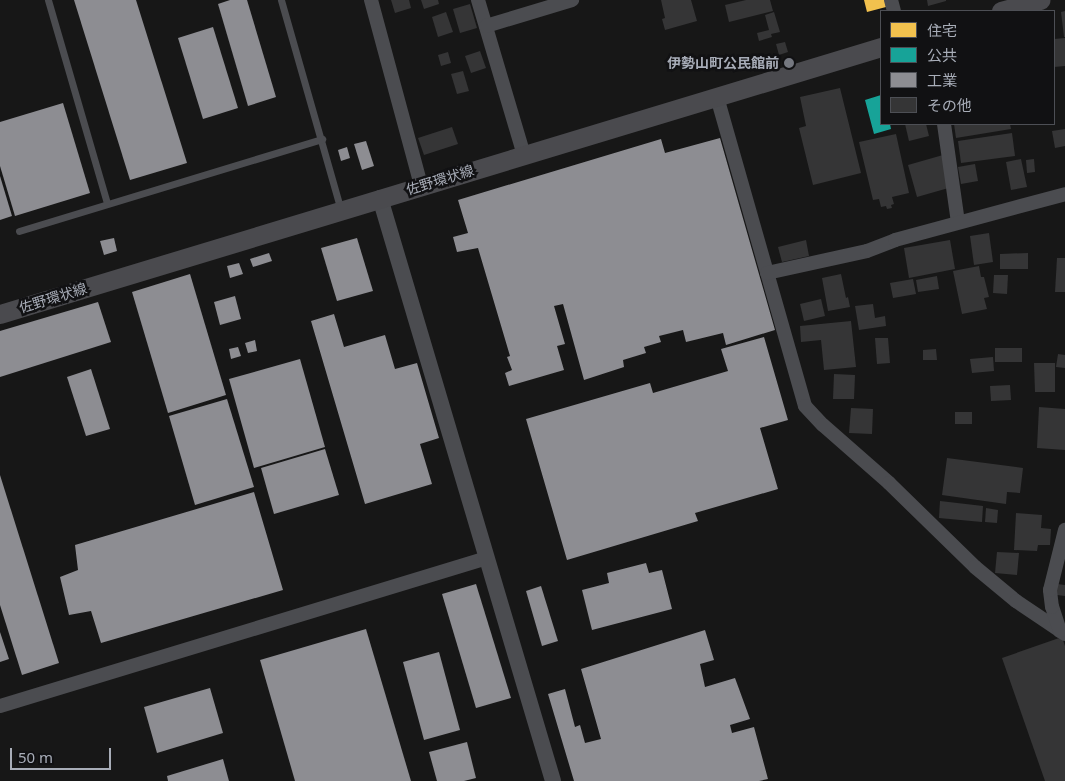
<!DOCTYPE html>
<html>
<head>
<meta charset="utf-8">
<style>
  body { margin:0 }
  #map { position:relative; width:1065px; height:781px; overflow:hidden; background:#171717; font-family:"Noto Sans","Noto Sans JP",sans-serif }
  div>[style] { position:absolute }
  .homes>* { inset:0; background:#f2c14e }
  .public>* { inset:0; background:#17a398 }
  .industry>* { inset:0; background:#8d8d92 }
  .building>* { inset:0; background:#353536 }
  .service>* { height:7px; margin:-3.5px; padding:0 3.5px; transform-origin:3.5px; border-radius:3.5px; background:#4b4c50 }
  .minor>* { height:14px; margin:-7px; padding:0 7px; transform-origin:7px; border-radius:7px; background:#4b4c50 }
  .tertiary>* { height:16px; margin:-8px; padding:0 8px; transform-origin:8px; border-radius:8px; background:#4b4c50 }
  .secondary>* { height:19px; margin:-9.5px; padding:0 9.5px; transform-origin:9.5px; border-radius:9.5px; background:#4a4a4e }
  .dots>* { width:14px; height:14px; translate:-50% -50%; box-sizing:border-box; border:2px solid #111113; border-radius:50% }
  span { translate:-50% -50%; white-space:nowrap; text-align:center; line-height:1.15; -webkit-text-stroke:5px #111113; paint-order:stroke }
  .poi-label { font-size:14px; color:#a8adb8; font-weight:700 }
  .right { translate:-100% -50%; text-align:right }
  .street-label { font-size:14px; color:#a8adb8 }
  .legend { position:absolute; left:880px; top:10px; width:175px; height:115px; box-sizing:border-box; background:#111113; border:1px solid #4d4f55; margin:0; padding:6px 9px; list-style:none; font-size:15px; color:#a8adb8 }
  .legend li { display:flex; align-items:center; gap:10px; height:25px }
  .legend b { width:25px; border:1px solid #4d4f55 }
  .scale { position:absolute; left:10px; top:748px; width:101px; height:22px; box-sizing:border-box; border:2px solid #a8adb8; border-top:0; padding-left:6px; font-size:15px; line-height:18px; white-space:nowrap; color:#a8adb8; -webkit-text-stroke:4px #111113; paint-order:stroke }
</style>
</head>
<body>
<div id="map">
  <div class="homes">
    <div style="clip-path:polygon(864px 0,885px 0,886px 7px,867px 12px)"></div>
  </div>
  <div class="public">
    <div style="clip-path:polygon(881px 95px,881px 124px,890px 124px,891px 129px,874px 134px,865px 100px)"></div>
  </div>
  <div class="industry">
    <div style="clip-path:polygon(74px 0,136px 0,187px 163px,130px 180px)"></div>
    <div style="clip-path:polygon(230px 0,247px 0,276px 97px,248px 106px,218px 4px)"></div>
    <div style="clip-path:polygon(213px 27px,238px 108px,203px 119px,178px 38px)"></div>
    <div style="clip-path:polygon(63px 103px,90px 193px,15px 216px,0 166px,0 122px)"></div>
    <div style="clip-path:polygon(720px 138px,775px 330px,726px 345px,723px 333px,686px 342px,683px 330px,659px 336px,661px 342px,644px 347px,646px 353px,623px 360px,624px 367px,584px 380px,563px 304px,554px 306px,565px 344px,557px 346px,564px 370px,509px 386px,505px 373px,512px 370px,507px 357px,510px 356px,478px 248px,457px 252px,453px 237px,468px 233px,458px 200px,661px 139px,665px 153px)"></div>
    <div style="clip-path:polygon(366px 141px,374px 166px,362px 170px,354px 144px)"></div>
    <div style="clip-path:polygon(347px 147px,350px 158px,341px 161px,338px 150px)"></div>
    <div style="clip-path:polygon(0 176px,12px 216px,0 220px)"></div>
    <div style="clip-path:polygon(114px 238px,117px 251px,104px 255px,100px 241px)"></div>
    <div style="clip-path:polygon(357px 238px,373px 291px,337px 301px,321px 248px)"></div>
    <div style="clip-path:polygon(269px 253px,272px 261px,253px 267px,250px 259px)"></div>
    <div style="clip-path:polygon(239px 263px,243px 274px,230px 278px,227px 266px)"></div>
    <div style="clip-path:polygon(190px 274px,226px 395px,168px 413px,132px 292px)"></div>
    <div style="clip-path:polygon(235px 296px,241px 319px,220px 325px,214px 302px)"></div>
    <div style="clip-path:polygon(98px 302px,111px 342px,0 377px,0 331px)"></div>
    <div style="clip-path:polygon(334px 314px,344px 347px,385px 335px,395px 369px,417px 363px,439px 438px,420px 444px,432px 484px,365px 504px,311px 321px)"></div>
    <div style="clip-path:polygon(764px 337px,788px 420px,760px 428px,778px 489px,695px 513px,698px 521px,567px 560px,526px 419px,650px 383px,653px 393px,728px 371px,721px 349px)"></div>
    <div style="clip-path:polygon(255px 340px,257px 351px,248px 353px,245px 343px)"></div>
    <div style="clip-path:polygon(238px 347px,241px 356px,231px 359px,229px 349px)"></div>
    <div style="clip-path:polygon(300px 359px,325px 447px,254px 468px,229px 379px)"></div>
    <div style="clip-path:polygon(91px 369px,110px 429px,86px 436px,67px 377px)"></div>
    <div style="clip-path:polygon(227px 399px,254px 487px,195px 505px,169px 416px)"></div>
    <div style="clip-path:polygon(325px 449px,339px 495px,274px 514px,261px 468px)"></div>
    <div style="clip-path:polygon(0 475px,59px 663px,22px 675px,0 605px)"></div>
    <div style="clip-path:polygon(254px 492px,283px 590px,101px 643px,91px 611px,69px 615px,60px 577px,78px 570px,75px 545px)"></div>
    <div style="clip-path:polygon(646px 563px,649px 573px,662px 570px,672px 609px,592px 630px,582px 590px,609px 583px,607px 573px)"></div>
    <div style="clip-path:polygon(476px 584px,511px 698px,476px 708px,442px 594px)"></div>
    <div style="clip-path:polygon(541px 586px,558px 641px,542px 646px,526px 591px)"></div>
    <div style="clip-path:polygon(366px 629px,411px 781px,295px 781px,260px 660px)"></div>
    <div style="clip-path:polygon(705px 630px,714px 660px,700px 664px,705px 687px,735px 678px,750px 719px,730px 725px,732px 733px,754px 727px,768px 779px,759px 781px,574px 781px,548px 694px,565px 689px,575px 727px,580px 725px,585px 743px,601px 739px,581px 669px)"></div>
    <div style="clip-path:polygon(0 632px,9px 659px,0 662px)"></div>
    <div style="clip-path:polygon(439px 652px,460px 730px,424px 740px,403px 662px)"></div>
    <div style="clip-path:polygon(210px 688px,223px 733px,157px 753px,144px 707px)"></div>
    <div style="clip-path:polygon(467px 742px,476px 778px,464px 781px,437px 781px,429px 752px)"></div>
    <div style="clip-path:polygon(223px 759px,229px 781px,168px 781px,167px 776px)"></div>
  </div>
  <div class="building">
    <div style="clip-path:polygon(391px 0,409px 0,411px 8px,395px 13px)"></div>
    <div style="clip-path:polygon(421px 0,438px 0,439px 4px,424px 9px)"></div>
    <div style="clip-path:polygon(661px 0,691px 0,697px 21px,665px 30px,662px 19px,665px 18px)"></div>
    <div style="clip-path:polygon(746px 0,770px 0,773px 11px,729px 22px,725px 5px)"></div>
    <div style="clip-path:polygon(927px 0,946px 0,946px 1px,928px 6px)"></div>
    <div style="clip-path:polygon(470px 4px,477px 28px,460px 33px,453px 9px)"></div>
    <div style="clip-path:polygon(1065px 11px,1065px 37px,1064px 37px,1061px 12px)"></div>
    <div style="clip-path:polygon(446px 12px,453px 32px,438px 37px,432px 17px)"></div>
    <div style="clip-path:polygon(774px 12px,780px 32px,771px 34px,772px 37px,759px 41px,757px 33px,769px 30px,765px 15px)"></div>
    <div style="clip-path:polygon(1065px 38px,1065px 66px,1054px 67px,1054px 39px)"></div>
    <div style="clip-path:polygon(785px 42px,788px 52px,779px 55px,776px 44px)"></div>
    <div style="clip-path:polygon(480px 51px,486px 68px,471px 73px,465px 56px)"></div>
    <div style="clip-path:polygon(448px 52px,451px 63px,441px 66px,438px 55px)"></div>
    <div style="clip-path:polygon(463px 71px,469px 91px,457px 94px,451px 74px)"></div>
    <div style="clip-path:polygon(840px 88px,861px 173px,813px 185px,799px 128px,806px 126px,800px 97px)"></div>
    <div style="clip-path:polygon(905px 124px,926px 124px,929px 136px,909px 141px)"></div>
    <div style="clip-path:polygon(954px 124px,1010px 124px,1011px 129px,956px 138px)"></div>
    <div style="clip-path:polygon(452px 127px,458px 144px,424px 155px,418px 138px)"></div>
    <div style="clip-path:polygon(1065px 129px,1065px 146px,1055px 148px,1052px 131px)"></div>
    <div style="clip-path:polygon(1012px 133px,1015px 156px,961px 163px,958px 141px)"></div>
    <div style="clip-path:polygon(896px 134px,909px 193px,892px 197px,894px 204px,891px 205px,892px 208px,887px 209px,886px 206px,881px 207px,879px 199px,873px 200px,859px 142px)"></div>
    <div style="clip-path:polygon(943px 155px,952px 187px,917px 197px,908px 165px)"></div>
    <div style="clip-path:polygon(1021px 159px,1027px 187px,1011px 190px,1006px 162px)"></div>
    <div style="clip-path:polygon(1034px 159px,1035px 172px,1027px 173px,1026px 160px)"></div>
    <div style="clip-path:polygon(975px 164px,978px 181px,961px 184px,958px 167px)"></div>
    <div style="clip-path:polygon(989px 233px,993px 262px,974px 265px,970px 236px)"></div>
    <div style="clip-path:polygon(806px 240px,809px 256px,782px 262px,778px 247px)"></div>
    <div style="clip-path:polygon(950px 240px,955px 269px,909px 278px,904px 248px)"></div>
    <div style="clip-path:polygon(1028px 253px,1028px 269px,1000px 269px,1000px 254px)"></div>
    <div style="clip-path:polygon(1057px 258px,1065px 258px,1065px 292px,1055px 292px)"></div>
    <div style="clip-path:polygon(979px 266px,981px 277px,984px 277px,989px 297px,984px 298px,987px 309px,962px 314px,953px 271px)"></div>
    <div style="clip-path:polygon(841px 274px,846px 298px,848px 297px,850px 307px,828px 311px,822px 278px)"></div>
    <div style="clip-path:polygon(994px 275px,1008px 275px,1007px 294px,993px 293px)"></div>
    <div style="clip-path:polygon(937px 276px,939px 289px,918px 292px,916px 280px)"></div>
    <div style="clip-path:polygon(913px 279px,916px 294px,893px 298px,890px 283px)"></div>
    <div style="clip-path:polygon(821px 299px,825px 316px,804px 321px,800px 304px)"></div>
    <div style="clip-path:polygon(873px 304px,875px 318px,885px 316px,886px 326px,859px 330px,855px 306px)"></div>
    <div style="clip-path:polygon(851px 321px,856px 367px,824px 370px,821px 340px,801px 342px,800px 326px)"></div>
    <div style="clip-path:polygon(875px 338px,888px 338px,890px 363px,877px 364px)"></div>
    <div style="clip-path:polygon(995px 348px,1022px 348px,1022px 362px,995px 362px)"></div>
    <div style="clip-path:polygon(936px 349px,937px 360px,923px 360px,923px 350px)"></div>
    <div style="clip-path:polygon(1058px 354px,1065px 355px,1065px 368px,1056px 367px)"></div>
    <div style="clip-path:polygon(993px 357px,994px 371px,972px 373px,970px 359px)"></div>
    <div style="clip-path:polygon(1034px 363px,1055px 363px,1055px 392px,1035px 392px)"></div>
    <div style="clip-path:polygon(834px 374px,855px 375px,854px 399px,833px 399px)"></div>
    <div style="clip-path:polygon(1010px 385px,1011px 400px,991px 401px,990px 386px)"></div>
    <div style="clip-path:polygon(1039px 407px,1065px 409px,1065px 450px,1037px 448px)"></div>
    <div style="clip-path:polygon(851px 408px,873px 409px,872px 434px,849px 433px)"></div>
    <div style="clip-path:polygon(955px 412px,972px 412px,972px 424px,955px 424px)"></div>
    <div style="clip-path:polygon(947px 458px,1023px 468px,1020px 493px,1007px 492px,1006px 504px,942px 495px)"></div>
    <div style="clip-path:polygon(940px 501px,983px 506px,982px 522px,939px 518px)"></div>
    <div style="clip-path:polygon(986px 508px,998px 510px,997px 523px,985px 522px)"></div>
    <div style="clip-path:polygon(1016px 513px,1042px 515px,1041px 528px,1051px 529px,1050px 545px,1038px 545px,1037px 551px,1014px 550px)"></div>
    <div style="clip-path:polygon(997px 552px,1019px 553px,1017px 575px,995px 573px)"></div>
    <div style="clip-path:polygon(1057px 584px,1065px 585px,1065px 596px,1057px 595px)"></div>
    <div style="clip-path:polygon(1062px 637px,1065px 646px,1065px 781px,1045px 781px,1002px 658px)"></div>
  </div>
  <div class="service">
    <div style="left:48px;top:0;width:211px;rotate:73.8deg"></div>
    <div style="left:281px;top:0;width:218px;rotate:74.1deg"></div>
    <div style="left:19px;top:231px;width:317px;rotate:-16.9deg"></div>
  </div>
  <div class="minor">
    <div style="left:371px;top:0;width:192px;rotate:74.9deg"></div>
    <div style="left:478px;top:0;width:162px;rotate:73.5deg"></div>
    <div style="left:891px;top:0;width:11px;rotate:75deg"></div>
    <div style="left:486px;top:26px;width:90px;rotate:-16.8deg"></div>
    <div style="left:717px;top:97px;width:321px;rotate:74.1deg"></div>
    <div style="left:805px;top:406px;width:26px;rotate:47deg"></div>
    <div style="left:823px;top:425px;width:88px;rotate:41.3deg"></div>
    <div style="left:889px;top:483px;width:120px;rotate:44.3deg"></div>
    <div style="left:975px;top:567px;width:53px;rotate:39.7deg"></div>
    <div style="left:1016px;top:601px;width:59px;rotate:34deg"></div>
    <div style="left:944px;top:124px;width:99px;rotate:81.9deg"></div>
    <div style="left:767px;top:273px;width:102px;rotate:-12.4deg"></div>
    <div style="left:867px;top:251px;width:30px;rotate:-21deg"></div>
    <div style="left:895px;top:240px;width:176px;rotate:-15.1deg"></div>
    <div style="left:1060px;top:631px;width:25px;rotate:-108deg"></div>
    <div style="left:1052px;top:607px;width:17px;rotate:-97deg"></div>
    <div style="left:1050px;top:590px;width:62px;rotate:-76deg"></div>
    <div style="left:0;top:706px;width:509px;rotate:-16.9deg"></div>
  </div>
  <div class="tertiary">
    <div style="left:380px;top:198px;width:608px;rotate:73.47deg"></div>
  </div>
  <div class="secondary">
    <div style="left:1001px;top:11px;width:41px;rotate:-15.8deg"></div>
    <div style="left:0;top:314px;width:921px;rotate:-16.86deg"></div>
  </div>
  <div class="dots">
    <div style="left:789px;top:63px;background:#757880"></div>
  </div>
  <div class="poi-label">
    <span class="right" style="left:779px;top:63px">伊勢山町公民館前</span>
  </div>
  <div class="street-label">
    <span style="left:440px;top:180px;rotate:-17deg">佐野環状線</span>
    <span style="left:53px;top:298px;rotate:-17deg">佐野環状線</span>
  </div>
  <ul class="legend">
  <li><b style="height:14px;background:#f2c14e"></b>住宅</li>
  <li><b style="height:14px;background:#17a398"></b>公共</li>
  <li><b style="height:14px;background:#8d8d92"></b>工業</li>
  <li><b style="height:14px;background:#353536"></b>その他</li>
  </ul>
  <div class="scale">50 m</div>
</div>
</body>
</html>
